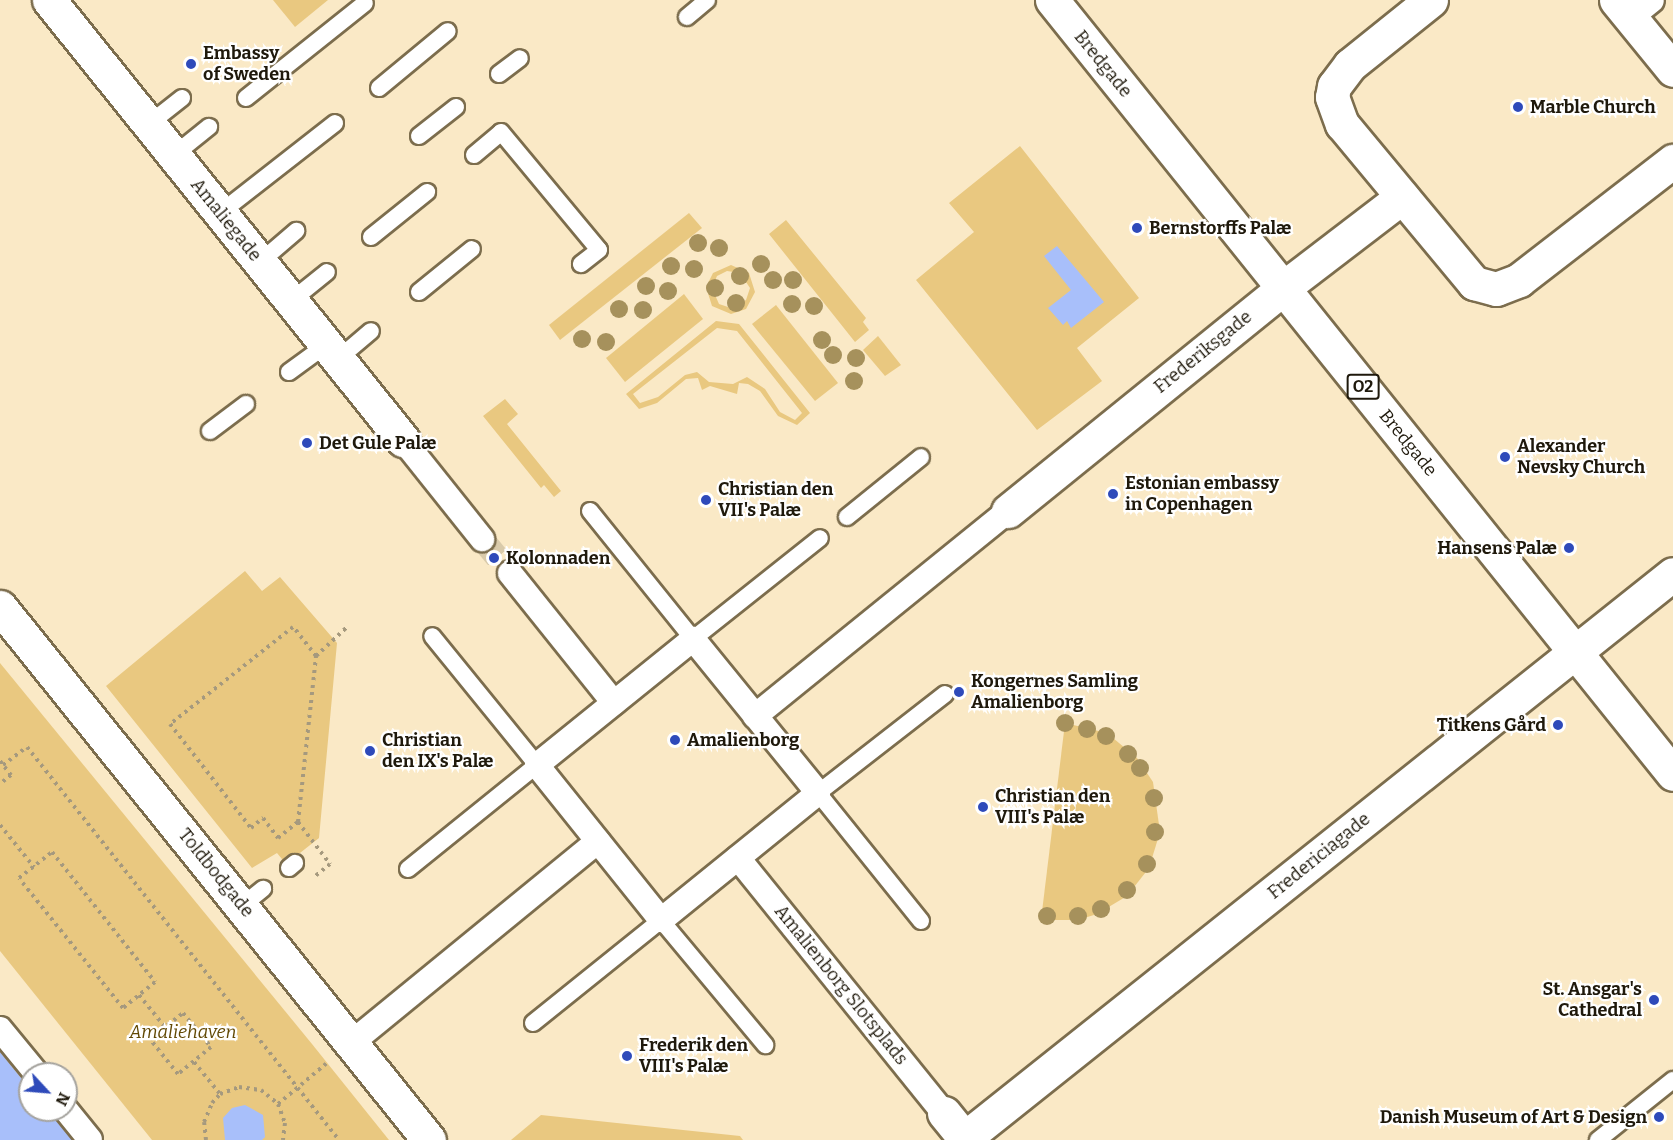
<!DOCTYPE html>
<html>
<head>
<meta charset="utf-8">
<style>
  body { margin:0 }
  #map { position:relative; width:1673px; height:1140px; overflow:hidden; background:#fae9c6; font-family:Bitter,serif }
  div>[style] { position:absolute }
  .green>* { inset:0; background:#e9c880 }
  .water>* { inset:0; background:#a8bffa }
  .pedestrian-tunnel>* { height:24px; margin-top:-12px; transform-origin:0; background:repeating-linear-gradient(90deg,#d9caaa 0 24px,transparent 0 36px) }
  .path>* { height:4px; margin-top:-2px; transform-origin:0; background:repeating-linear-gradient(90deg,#a5997e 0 3px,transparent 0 7.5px) }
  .roads { filter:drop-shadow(2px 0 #7c6d4d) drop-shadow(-2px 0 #7c6d4d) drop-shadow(0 2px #7c6d4d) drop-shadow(0 -2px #7c6d4d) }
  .service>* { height:16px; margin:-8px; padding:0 8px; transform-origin:8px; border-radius:8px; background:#fff }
  .pedestrian>* { height:24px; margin:-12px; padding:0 12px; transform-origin:12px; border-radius:12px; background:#fff }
  .minor>* { height:33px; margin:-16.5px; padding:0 16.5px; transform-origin:16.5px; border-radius:16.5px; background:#fff }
  .primary>* { height:33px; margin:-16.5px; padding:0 16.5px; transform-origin:16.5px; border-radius:16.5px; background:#fff }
  .trees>* { width:18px; height:18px; margin:-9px; border-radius:50%; background:#a6915c }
  .dots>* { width:16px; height:16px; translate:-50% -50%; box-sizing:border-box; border:3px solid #fff; border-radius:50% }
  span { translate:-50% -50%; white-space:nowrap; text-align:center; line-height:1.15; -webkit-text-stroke:4.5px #fff; paint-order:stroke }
  .shield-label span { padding:2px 4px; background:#fff; border:2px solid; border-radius:4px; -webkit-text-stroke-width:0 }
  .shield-label { font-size:16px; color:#1f190c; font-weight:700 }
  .poi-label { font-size:18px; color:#1f190c; font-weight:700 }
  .left { translate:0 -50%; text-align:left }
  .right { translate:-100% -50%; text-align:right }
  .street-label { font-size:18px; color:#1f190c }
  .park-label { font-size:18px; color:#624905; font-style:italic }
  .north { position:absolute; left:18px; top:1062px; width:60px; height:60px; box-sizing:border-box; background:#fff; border:2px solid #a5a39e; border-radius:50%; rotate:116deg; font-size:16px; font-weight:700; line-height:24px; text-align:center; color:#1f190c }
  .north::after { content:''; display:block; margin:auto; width:21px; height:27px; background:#2e4aba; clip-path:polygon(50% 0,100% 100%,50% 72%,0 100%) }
</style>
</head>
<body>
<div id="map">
  <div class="green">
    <div style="clip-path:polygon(273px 0,328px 0,295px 27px)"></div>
    <div style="clip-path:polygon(1020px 146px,1139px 298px,1077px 348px,1102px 381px,1037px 430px,916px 280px,974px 232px,949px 203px)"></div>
    <div style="clip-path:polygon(689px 213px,702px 228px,560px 340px,549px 325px)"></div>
    <div style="clip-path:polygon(786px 220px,866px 318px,863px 322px,869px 330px,855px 342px,769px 234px)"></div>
    <div style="clip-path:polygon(evenodd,731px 265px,749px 273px,755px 292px,746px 309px,731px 314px,712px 306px,706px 287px,713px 273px,731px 265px,727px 271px,740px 273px,750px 288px,746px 300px,731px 308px,719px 304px,712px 288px,717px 276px,727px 271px)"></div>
    <div style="clip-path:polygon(684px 294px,703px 319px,625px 382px,606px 358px)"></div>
    <div style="clip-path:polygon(776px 305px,838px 383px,815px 401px,752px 324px)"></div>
    <div style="clip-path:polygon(evenodd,716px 321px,739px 324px,810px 413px,797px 425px,778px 416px,760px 391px,748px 384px,739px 383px,737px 394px,710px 386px,702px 390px,698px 378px,686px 379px,657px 403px,639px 409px,626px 394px,716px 321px,717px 328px,737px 331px,802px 413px,795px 420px,780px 412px,765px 389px,747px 377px,733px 384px,709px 382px,697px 372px,685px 375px,658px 397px,640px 403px,633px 394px,717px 328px)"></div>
    <div style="clip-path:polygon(878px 336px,901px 365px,885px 376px,863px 350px)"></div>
    <div style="clip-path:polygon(505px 399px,518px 414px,507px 424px,561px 491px,554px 497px,544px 485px,541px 488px,483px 416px)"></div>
    <div style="clip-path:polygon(245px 571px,262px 591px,280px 577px,337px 643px,319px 838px,286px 864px,277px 853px,252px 868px,106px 686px)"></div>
    <div style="clip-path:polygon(0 663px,312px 1044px,389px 1140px,152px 1140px,0 951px)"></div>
    <div style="clip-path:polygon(1065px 723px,1107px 733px,1137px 758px,1153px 782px,1160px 832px,1149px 868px,1127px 896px,1097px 914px,1078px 920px,1041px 920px)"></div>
    <div style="clip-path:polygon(541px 1115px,740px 1136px,743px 1140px,511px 1140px)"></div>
  </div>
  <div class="water">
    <div style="clip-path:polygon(1057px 246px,1104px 302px,1071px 328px,1067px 321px,1063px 325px,1048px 308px,1071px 290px,1044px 256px)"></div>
    <div style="clip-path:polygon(0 1052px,30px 1089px,30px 1110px,47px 1110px,72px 1140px,0 1140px)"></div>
    <div style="clip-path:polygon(245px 1105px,263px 1115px,265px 1137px,262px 1140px,225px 1140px,223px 1118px,232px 1108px)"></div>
  </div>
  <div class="pedestrian-tunnel">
    <div style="left:482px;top:539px;width:44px;rotate:50.5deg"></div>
  </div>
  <div class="path">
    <div style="left:316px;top:656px;width:37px;rotate:-128deg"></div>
    <div style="left:293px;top:627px;width:157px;rotate:141.7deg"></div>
    <div style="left:170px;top:724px;width:132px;rotate:52.1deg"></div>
    <div style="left:251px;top:828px;width:16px;rotate:-40deg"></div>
    <div style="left:263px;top:818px;width:25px;rotate:53deg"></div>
    <div style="left:278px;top:838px;width:26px;rotate:-39deg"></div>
    <div style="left:298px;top:822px;width:167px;rotate:-83.8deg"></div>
    <div style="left:316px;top:656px;width:41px;rotate:-43deg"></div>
    <div style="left:0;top:761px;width:18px;rotate:52deg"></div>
    <div style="left:11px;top:775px;width:14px;rotate:141deg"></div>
    <div style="left:3px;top:765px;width:30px;rotate:-37deg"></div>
    <div style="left:27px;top:747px;width:502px;rotate:51.55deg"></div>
    <div style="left:298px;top:822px;width:53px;rotate:52.7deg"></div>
    <div style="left:330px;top:864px;width:21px;rotate:141deg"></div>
    <div style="left:0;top:825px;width:54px;rotate:51deg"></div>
    <div style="left:52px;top:852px;width:166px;rotate:51.6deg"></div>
    <div style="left:155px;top:982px;width:41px;rotate:140.9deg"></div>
    <div style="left:123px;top:1008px;width:166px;rotate:-128.7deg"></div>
    <div style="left:19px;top:878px;width:42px;rotate:-38.2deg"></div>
    <div style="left:139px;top:995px;width:41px;rotate:50.9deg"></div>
    <div style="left:183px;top:1013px;width:44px;rotate:50.5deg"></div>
    <div style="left:211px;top:1047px;width:43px;rotate:140.7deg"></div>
    <div style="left:178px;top:1074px;width:45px;rotate:-128.7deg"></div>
    <div style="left:150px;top:1039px;width:42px;rotate:-38.2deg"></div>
    <div style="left:194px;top:1062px;width:41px;rotate:50.9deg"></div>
    <div style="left:278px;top:1104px;width:65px;rotate:-40deg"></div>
    <div style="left:206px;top:1140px;width:18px;rotate:-96deg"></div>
    <div style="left:204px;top:1122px;width:21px;rotate:-67deg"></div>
    <div style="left:212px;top:1103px;width:12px;rotate:-48deg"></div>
    <div style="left:220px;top:1094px;width:20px;rotate:-20deg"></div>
    <div style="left:239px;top:1087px;width:22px;rotate:8deg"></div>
    <div style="left:261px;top:1090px;width:22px;rotate:39deg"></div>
    <div style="left:278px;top:1104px;width:20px;rotate:70deg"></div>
    <div style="left:285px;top:1123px;width:17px;rotate:97deg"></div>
  </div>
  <div class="roads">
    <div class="service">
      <div style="left:687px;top:17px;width:26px;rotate:-40deg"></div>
      <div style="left:499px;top:74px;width:26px;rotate:-37deg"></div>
      <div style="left:379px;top:88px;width:89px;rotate:-39.6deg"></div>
      <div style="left:246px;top:98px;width:152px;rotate:-38.6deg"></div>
      <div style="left:149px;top:124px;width:42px;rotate:-38.2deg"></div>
      <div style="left:419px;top:136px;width:47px;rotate:-38.1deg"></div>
      <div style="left:174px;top:155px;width:45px;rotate:-38.7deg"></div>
      <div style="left:474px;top:155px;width:35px;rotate:-40deg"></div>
      <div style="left:501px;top:132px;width:153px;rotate:50.3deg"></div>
      <div style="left:599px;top:250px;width:23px;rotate:142deg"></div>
      <div style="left:220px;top:213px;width:146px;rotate:-38deg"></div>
      <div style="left:371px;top:237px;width:72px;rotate:-38.8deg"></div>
      <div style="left:260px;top:262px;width:48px;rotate:-40.7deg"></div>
      <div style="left:419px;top:292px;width:68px;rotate:-39.1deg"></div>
      <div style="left:291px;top:301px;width:46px;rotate:-38.9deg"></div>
      <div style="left:338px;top:359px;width:43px;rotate:-40.3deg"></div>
      <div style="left:289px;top:372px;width:46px;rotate:-36.1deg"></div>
      <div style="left:210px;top:431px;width:45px;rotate:-36.9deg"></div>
      <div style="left:590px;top:511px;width:164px;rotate:51.2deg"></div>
      <div style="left:693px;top:639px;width:162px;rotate:-38.5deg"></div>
      <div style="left:847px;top:517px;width:95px;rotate:-39deg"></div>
      <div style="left:289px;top:868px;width:8px;rotate:-40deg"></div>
      <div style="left:408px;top:869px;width:166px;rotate:-38.9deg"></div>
      <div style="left:537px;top:765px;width:166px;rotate:-129.1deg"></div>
      <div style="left:243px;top:905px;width:26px;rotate:-39deg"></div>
      <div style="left:921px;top:921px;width:164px;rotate:-128.8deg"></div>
      <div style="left:818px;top:793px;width:161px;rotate:-37.9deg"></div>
      <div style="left:533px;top:1023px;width:164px;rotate:-38.8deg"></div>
      <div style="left:661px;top:920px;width:163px;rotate:50.2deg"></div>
      <div style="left:1598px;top:1140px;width:96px;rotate:-38.7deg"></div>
    </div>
    <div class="pedestrian">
      <div style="left:1630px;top:18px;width:28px;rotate:-39deg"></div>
      <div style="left:403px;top:440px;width:127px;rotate:51.4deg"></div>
      <div style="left:510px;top:573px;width:166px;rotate:51.3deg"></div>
      <div style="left:693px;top:639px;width:198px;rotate:50.9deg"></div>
      <div style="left:818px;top:793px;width:202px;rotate:141deg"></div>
      <div style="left:661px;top:920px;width:198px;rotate:-128.7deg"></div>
      <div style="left:537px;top:765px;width:201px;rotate:-38.9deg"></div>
      <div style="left:755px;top:716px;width:326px;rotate:-39deg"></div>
      <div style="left:738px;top:858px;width:328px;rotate:51.1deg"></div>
      <div style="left:0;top:1029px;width:58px;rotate:50.6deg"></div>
      <div style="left:350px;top:1044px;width:320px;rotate:-39.3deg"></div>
      <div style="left:66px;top:1110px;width:38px;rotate:51deg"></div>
    </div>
    <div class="minor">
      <div style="left:49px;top:0;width:565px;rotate:51.18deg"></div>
      <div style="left:1431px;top:0;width:104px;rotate:141.3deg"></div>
      <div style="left:1350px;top:65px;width:26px;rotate:127deg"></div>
      <div style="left:1334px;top:86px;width:11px;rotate:100deg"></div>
      <div style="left:1332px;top:97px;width:29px;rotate:70deg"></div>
      <div style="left:1342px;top:124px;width:207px;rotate:50.3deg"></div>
      <div style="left:1474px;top:283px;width:23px;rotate:15deg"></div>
      <div style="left:1496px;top:289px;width:25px;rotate:-21deg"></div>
      <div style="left:1519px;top:280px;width:195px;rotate:-37.7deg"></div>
      <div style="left:1616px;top:0;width:90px;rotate:50.8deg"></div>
      <div style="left:1008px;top:511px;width:354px;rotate:-39deg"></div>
      <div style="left:1283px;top:288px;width:150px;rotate:-37.4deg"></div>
      <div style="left:0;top:607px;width:684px;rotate:51.17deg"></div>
      <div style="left:944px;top:1113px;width:35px;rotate:51deg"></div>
      <div style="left:965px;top:1138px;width:905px;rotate:-38.54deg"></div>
    </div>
    <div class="primary">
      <div style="left:1052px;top:0;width:992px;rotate:51.26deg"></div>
    </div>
  </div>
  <div class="trees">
    <div style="left:698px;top:243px"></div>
    <div style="left:719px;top:248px"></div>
    <div style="left:761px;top:264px"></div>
    <div style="left:671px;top:266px"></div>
    <div style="left:694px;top:269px"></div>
    <div style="left:740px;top:276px"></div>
    <div style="left:773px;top:280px"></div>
    <div style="left:793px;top:280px"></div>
    <div style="left:646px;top:286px"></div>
    <div style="left:715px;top:288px"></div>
    <div style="left:668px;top:291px"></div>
    <div style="left:736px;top:303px"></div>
    <div style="left:792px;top:304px"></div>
    <div style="left:814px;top:306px"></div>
    <div style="left:619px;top:309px"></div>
    <div style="left:643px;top:310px"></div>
    <div style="left:582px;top:339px"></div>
    <div style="left:822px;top:340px"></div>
    <div style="left:606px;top:342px"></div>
    <div style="left:833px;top:355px"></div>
    <div style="left:856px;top:358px"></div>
    <div style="left:854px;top:381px"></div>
    <div style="left:1065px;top:723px"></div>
    <div style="left:1087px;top:729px"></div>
    <div style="left:1106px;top:736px"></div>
    <div style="left:1128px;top:754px"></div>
    <div style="left:1140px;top:768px"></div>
    <div style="left:1154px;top:798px"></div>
    <div style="left:1155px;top:832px"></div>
    <div style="left:1147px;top:864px"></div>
    <div style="left:1127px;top:890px"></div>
    <div style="left:1101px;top:909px"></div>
    <div style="left:1047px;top:916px"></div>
    <div style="left:1078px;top:916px"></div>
  </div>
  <div class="dots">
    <div style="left:191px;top:64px;background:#2e4aba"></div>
    <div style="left:1518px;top:107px;background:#2e4aba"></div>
    <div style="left:1137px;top:228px;background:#2e4aba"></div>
    <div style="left:307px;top:443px;background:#2e4aba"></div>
    <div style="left:1505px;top:457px;background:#2e4aba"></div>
    <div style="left:1113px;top:494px;background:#2e4aba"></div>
    <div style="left:706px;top:500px;background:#2e4aba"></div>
    <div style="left:1569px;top:548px;background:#2e4aba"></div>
    <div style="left:494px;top:558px;background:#2e4aba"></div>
    <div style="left:959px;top:692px;background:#2e4aba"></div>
    <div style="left:1558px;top:725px;background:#2e4aba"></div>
    <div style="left:675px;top:740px;background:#2e4aba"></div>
    <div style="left:370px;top:751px;background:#2e4aba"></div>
    <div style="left:983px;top:807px;background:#2e4aba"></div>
    <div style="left:1654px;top:1000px;background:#2e4aba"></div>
    <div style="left:627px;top:1056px;background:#2e4aba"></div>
    <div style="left:1659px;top:1117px;background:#2e4aba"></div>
  </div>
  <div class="shield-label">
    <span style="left:1363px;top:387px">O2</span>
  </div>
  <div class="poi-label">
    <span class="left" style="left:203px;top:64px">Embassy<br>of Sweden</span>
    <span class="left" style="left:1530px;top:107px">Marble Church</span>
    <span class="left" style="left:1149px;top:228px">Bernstorffs Palæ</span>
    <span class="left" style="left:319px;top:443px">Det Gule Palæ</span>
    <span class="left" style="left:1517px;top:457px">Alexander<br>Nevsky Church</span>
    <span class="left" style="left:1125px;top:494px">Estonian embassy<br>in Copenhagen</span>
    <span class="left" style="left:718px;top:500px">Christian den<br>VII's Palæ</span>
    <span class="right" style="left:1557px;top:548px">Hansens Palæ</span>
    <span class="left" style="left:506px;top:558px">Kolonnaden</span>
    <span class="left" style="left:971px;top:692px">Kongernes Samling<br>Amalienborg</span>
    <span class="right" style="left:1546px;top:725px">Titkens Gård</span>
    <span class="left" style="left:687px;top:740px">Amalienborg</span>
    <span class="left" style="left:382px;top:751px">Christian<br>den IX's Palæ</span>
    <span class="left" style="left:995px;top:807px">Christian den<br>VIII's Palæ</span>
    <span class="right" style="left:1642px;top:1000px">St. Ansgar's<br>Cathedral</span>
    <span class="left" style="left:639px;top:1056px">Frederik den<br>VIII's Palæ</span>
    <span class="right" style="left:1647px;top:1117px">Danish Museum of Art &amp; Design</span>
  </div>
  <div class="street-label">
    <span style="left:1103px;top:64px;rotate:51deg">Bredgade</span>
    <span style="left:226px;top:220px;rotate:51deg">Amaliegade</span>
    <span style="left:1203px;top:352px;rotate:-39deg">Frederiksgade</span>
    <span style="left:1408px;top:443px;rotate:51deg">Bredgade</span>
    <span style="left:1319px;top:856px;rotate:-39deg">Fredericiagade</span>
    <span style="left:216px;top:873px;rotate:51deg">Toldbodgade</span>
    <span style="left:841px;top:985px;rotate:51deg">Amalienborg Slotsplads</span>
  </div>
  <div class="park-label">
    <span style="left:183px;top:1032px">Amaliehaven</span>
  </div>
  <div class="north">N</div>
</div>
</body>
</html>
